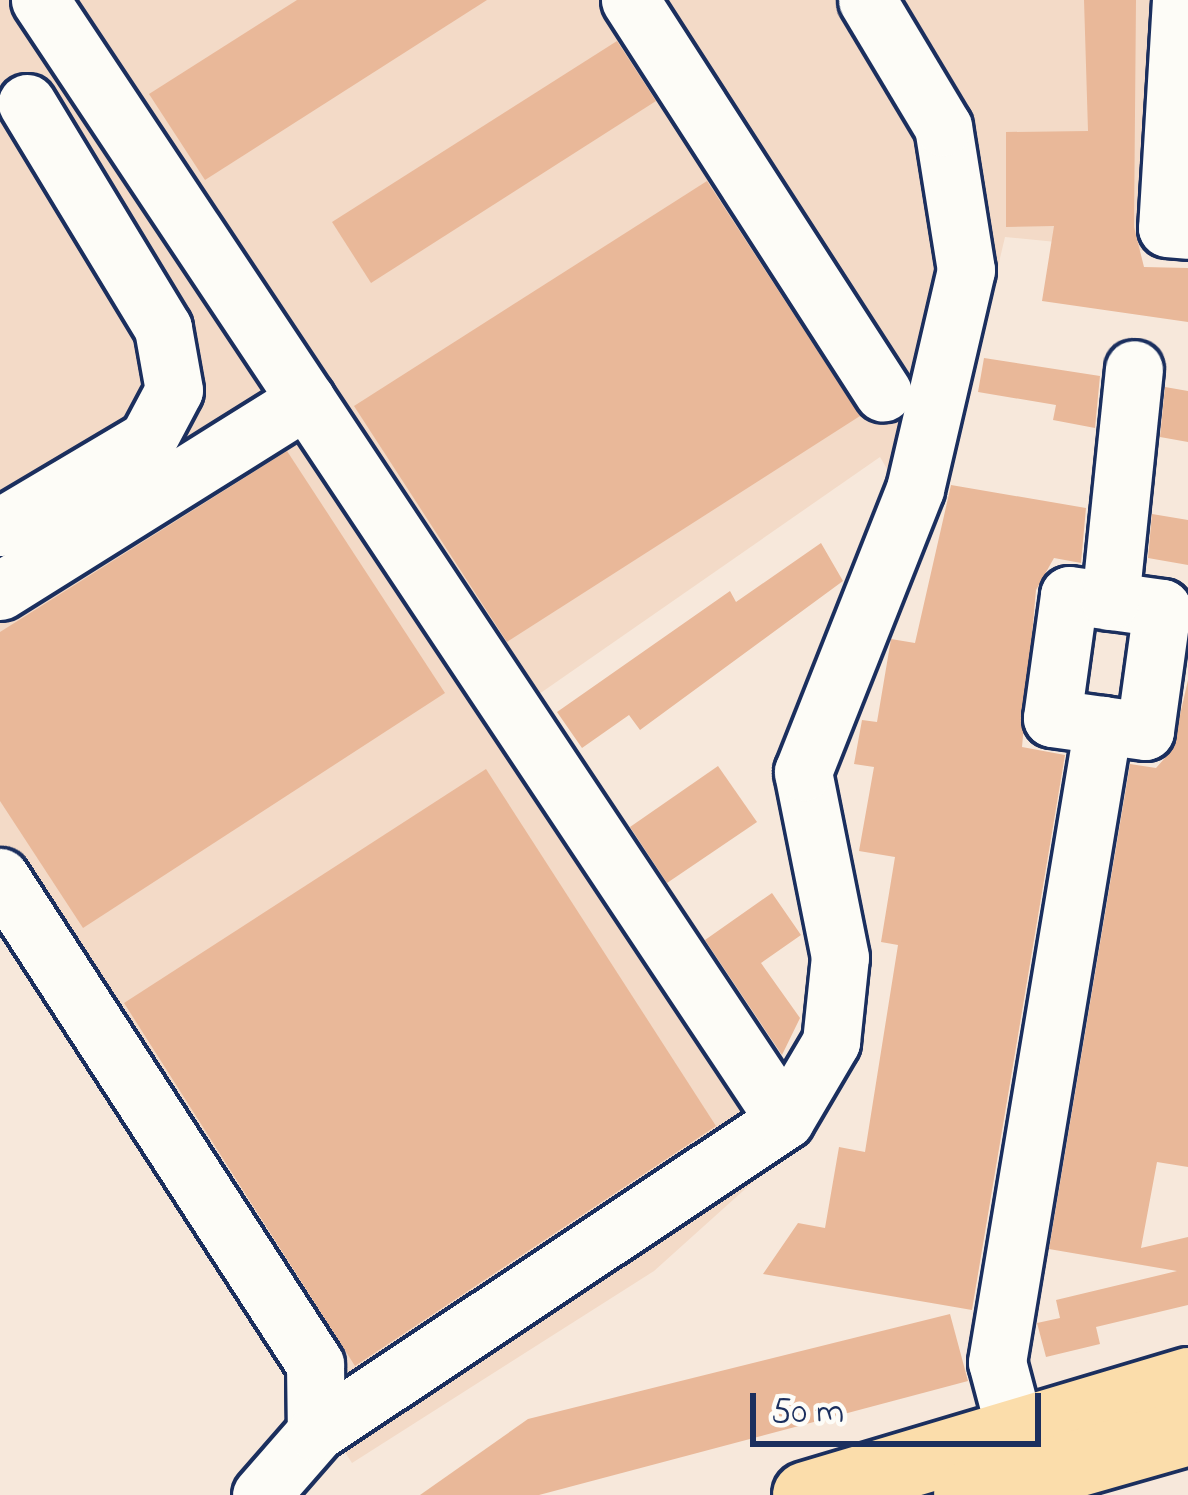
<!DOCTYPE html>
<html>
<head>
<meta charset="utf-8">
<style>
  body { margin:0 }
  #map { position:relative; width:1188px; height:1495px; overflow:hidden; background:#f7e8db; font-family:"Indie Flower",sans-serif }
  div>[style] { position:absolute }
  .built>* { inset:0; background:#f3dac7 }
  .building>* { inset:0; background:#e9b899 }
  .roads { filter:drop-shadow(3px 0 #1b2f5e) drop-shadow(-3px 0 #1b2f5e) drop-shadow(0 3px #1b2f5e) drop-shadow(0 -3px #1b2f5e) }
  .minor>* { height:57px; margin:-28.5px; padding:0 28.5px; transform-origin:28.5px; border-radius:28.5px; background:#fdfcf7 }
  .major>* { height:66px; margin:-33px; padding:0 33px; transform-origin:33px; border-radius:33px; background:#fbddab }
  span { translate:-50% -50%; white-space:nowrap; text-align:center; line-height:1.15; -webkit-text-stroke:12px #fdfcf7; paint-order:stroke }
  .scale { position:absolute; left:750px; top:1393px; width:291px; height:54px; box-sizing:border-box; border:6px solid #1b2f5e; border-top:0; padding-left:15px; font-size:36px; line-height:42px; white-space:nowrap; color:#1b2f5e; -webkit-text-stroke:9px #fdfcf7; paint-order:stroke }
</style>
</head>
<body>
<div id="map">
  <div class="built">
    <div style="clip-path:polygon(0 0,1154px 0,1156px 252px,1005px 237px,956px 444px,933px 498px,896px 484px,880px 457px,529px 701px,805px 1135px,654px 1271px,352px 1463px,0 928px)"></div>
  </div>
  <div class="building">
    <div style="clip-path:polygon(297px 0,487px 0,205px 180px,149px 94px)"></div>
    <div style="clip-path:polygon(1084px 0,1136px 0,1134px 227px,1144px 267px,1188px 268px,1188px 322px,1042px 301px,1054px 226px,1006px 227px,1006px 132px,1088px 131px)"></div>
    <div style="clip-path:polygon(617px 41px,656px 101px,371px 283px,332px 222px)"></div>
    <div style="clip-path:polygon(707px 181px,860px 416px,507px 642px,354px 406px)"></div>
    <div style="clip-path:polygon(984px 358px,1100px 376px,1095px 428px,1053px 420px,1056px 405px,978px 392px)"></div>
    <div style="clip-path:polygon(1165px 387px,1188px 391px,1188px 442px,1160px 437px)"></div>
    <div style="clip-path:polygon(287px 451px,445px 693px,83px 928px,0 801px,0 632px)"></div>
    <div style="clip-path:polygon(951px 485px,1086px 508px,1081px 563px,1054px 558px,1036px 590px,1022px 747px,1065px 755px,972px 1310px,763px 1274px,798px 1223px,825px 1228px,839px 1147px,865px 1152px,898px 945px,881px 942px,895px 857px,859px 851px,874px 767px,854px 764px,862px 720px,877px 722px,891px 639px,915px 643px)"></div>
    <div style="clip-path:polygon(1152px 514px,1188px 520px,1188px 565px,1148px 558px)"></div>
    <div style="clip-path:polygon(821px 543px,843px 581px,640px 730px,629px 715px,582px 748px,557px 712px,730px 591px,736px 602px)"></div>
    <div style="clip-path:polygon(1188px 680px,1188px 1167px,1157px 1162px,1141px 1248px,1188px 1237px,1188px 1305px,1096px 1327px,1100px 1344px,1046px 1357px,1037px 1323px,1060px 1318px,1056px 1300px,1177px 1271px,1049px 1249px,1130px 764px,1156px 768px,1172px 750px)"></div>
    <div style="clip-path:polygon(718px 766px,757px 822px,667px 883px,630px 827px)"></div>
    <div style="clip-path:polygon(486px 769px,716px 1126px,355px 1366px,124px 1003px)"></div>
    <div style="clip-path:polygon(772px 893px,801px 935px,761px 963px,800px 1018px,782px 1055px,705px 940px)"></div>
    <div style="clip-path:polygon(950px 1314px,968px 1381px,539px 1495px,420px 1495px,528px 1419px)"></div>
  </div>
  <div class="roads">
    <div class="minor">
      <div style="left:40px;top:0;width:1345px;rotate:56.37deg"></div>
      <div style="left:630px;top:0;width:467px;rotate:57.2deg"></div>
      <div style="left:1181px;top:0;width:228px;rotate:93.5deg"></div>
      <div style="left:1167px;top:228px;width:21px;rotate:5deg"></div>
      <div style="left:0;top:527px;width:172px;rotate:-30.7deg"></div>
      <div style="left:148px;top:439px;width:55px;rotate:-62deg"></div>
      <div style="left:174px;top:390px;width:63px;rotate:-100.1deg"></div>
      <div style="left:163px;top:328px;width:263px;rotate:-121.2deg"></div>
      <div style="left:0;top:591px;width:361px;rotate:-32deg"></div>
      <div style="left:1069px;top:595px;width:94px;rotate:8deg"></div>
      <div style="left:1162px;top:608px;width:124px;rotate:97.9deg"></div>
      <div style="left:1145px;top:731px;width:94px;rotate:-172deg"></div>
      <div style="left:1052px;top:718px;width:124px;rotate:-82.1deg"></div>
      <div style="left:1110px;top:601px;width:233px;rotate:-84.1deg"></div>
      <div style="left:0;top:877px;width:580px;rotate:57.1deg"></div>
      <div style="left:315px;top:1364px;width:68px;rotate:89.2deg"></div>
      <div style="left:1015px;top:1430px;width:70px;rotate:-104.8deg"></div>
      <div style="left:997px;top:1362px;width:646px;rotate:-80.55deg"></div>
      <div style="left:261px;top:1495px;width:84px;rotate:-48.9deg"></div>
      <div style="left:316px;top:1432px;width:563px;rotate:-33.63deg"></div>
      <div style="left:785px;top:1120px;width:91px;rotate:-59.5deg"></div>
      <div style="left:831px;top:1042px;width:85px;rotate:-84deg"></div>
      <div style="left:840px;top:957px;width:189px;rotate:-101.3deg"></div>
      <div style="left:803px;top:772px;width:304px;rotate:-68.4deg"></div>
      <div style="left:915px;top:489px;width:225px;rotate:-76.9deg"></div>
      <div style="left:966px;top:270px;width:145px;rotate:-99.1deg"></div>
      <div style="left:943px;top:127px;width:148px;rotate:-120.9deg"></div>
    </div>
    <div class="major">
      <div style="left:806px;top:1495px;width:399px;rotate:-16.6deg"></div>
      <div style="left:967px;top:1495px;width:230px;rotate:-15.9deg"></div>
    </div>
  </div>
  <div class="scale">50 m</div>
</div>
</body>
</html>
